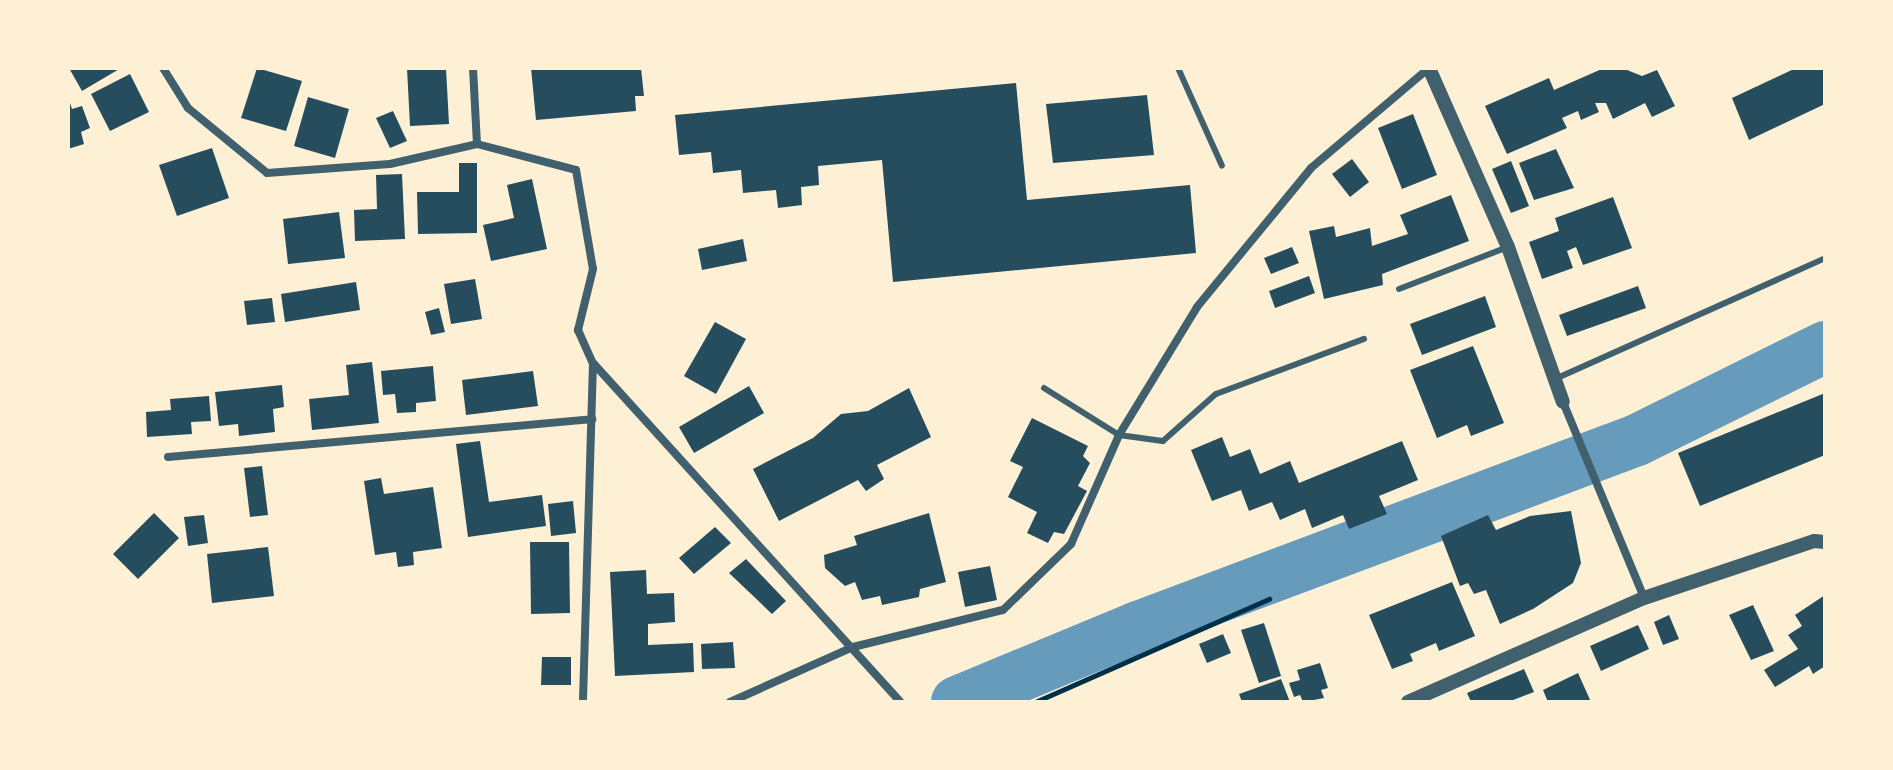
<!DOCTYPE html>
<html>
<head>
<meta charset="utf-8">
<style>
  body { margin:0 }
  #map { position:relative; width:1893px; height:770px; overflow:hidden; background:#fdf0d5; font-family:Karla,sans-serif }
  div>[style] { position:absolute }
  .river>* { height:52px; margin:-26px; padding:0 26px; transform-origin:26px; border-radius:26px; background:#669bbc }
  .building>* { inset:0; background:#264d5e }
  .path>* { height:5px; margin:-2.5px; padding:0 2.5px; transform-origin:2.5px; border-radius:2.5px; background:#003049 }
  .service>* { height:6px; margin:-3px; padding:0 3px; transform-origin:3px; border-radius:3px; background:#3f606c }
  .minor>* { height:8px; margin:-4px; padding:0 4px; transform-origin:4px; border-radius:4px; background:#3f606c }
  .tertiary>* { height:14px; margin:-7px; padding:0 7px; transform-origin:7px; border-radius:7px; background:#3f606c }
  span { translate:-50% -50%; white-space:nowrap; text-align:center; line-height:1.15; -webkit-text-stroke:8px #fdf0d5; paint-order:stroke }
  .frame { position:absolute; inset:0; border:70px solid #fdf0d5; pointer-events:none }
</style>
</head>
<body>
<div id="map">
  <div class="river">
    <div style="left:957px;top:702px;width:196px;rotate:-22.5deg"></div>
    <div style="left:1138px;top:627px;width:533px;rotate:-20.54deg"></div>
    <div style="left:1637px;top:440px;width:210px;rotate:-26.3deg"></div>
  </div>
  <div class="building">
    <div style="clip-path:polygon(69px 68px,121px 68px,82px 91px)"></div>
    <div style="clip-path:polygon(257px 68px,302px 81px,286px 131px,241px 118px)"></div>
    <div style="clip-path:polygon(407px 68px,446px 68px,449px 124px,410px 126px)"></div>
    <div style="clip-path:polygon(531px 68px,641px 68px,644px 96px,635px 96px,636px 111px,536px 120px)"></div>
    <div style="clip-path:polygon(1604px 68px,1622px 68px,1642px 76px,1657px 70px,1675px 106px,1652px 117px,1645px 103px,1613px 119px,1606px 103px,1595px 103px,1599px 112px,1581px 120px,1578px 111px,1562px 118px,1567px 128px,1507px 154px,1485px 106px,1549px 78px,1554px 90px)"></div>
    <div style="clip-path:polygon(1796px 68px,1825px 68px,1825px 104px,1749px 140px,1732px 98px)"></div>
    <div style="clip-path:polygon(130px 74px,149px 112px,110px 131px,91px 94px)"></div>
    <div style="clip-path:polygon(1016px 83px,1027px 200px,1190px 185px,1196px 253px,893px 282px,882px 160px,818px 166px,819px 185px,801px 187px,802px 205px,778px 208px,776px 190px,743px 193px,741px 170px,713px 173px,711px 152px,679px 155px,675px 115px)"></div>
    <div style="clip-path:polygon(1147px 95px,1154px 155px,1053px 163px,1046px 104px)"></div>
    <div style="clip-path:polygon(68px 97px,72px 109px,82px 106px,90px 128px,81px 132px,84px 144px,68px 149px)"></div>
    <div style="clip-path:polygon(308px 97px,349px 109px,335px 158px,294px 146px)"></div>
    <div style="clip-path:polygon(393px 111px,407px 141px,390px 148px,376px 118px)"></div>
    <div style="clip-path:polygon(1413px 114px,1437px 175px,1402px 189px,1378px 128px)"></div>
    <div style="clip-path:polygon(212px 148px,229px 198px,177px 216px,159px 165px)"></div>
    <div style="clip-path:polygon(1556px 149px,1574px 188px,1534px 200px,1519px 163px)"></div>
    <div style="clip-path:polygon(1352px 159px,1369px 182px,1350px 197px,1332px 174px)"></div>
    <div style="clip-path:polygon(1511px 161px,1529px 206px,1511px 213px,1492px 169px)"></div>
    <div style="clip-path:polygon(459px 163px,477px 163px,477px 233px,418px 234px,417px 192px,459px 192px)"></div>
    <div style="clip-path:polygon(402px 174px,405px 239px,355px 241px,354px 210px,377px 209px,376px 175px)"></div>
    <div style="clip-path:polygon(532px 179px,547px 249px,491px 261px,483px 225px,514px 218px,507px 185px)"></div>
    <div style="clip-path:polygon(1451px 195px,1469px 241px,1382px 274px,1383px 285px,1324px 299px,1309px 231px,1334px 226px,1336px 237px,1370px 228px,1372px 246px,1408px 234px,1400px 215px)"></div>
    <div style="clip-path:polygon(1613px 197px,1632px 248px,1583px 265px,1576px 247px,1567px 251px,1573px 268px,1542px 279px,1529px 242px,1559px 231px,1555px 218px)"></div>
    <div style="clip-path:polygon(339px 212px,345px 258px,288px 264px,283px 219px)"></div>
    <div style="clip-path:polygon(743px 239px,747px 261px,702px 270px,698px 249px)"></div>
    <div style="clip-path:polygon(1292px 247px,1299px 263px,1271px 274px,1264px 258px)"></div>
    <div style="clip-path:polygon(1309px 276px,1315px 293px,1275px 308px,1269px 291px)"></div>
    <div style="clip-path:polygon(475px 279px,482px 319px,451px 324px,444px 284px)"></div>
    <div style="clip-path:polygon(356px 282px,360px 310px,285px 322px,281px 294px)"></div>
    <div style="clip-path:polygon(1638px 286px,1646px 308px,1567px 336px,1559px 315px)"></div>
    <div style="clip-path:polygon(1485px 296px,1496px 327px,1422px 355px,1410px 324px)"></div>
    <div style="clip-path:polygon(272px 298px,275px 322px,247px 325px,244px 301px)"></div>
    <div style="clip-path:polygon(439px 308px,445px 332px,431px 335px,425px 312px)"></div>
    <div style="clip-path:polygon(715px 322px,746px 339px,716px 394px,684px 376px)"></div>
    <div style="clip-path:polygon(1473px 346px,1504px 423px,1471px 436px,1467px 425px,1437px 438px,1410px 370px)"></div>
    <div style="clip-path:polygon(372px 362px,379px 423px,312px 430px,309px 399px,349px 395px,346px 365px)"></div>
    <div style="clip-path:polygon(433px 366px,436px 401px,416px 403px,416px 412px,397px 413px,395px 394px,383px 395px,381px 371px)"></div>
    <div style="clip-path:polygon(533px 371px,538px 406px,466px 415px,462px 380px)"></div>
    <div style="clip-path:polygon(282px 385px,284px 407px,273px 409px,275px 432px,239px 436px,238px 424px,219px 426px,215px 392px)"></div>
    <div style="clip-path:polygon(749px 386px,764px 413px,694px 453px,679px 427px)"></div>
    <div style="clip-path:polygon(909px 388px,931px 437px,877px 465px,884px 479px,866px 491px,858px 480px,779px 521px,753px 469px,813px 438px,841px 414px,868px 411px)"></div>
    <div style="clip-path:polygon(1825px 393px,1825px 455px,1700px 506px,1678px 453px)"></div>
    <div style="clip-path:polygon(209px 396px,211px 421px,191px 422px,192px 434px,147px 437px,146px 412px,171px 410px,170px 399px)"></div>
    <div style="clip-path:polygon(1032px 418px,1088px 446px,1083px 456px,1090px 463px,1078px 486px,1087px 491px,1064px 534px,1054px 532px,1048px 543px,1027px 533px,1037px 512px,1008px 497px,1023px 467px,1010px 461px)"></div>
    <div style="clip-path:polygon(1222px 437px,1230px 457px,1250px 449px,1260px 474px,1290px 461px,1299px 483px,1402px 441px,1418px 480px,1379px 496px,1387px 514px,1349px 529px,1343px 515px,1312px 528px,1305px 509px,1280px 520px,1272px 502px,1249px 511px,1241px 490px,1212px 501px,1191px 450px)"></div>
    <div style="clip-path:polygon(480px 441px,489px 502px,542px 495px,546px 526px,468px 537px,456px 444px)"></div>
    <div style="clip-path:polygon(262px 466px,268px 515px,250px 517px,244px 468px)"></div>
    <div style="clip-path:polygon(381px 478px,384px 494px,433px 487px,442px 548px,413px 552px,414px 565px,398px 567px,396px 552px,375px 555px,364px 481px)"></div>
    <div style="clip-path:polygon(573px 501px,576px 533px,551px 536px,548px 504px)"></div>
    <div style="clip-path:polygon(1571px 511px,1581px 563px,1573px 583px,1533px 609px,1500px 624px,1486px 590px,1474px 594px,1468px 583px,1460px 586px,1441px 536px,1488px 515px,1496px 530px,1530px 516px)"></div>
    <div style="clip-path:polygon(154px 513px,179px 538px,138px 579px,113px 554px)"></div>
    <div style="clip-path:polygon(929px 513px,946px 582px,920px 589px,919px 597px,882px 605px,880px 596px,862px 600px,855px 582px,845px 586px,825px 568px,824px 555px,857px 545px,854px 536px)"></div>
    <div style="clip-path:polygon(204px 515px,208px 543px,188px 546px,184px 517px)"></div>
    <div style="clip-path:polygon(715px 527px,731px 543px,694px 574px,679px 558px)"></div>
    <div style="clip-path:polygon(530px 542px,569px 542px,570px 613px,531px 614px)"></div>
    <div style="clip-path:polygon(268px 547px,274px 596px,212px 603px,207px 554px)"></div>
    <div style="clip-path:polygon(746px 559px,786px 601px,772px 614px,729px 573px)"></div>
    <div style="clip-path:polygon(990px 566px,997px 600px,965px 607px,958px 572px)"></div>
    <div style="clip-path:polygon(646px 570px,647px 594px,674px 593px,675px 622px,648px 624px,648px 645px,693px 643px,694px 672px,615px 676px,610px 572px)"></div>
    <div style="clip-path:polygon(1452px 582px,1475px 636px,1439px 651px,1436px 643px,1410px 654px,1413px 661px,1392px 669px,1369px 615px)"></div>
    <div style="clip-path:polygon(1825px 595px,1825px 666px,1813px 674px,1809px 666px,1775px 687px,1764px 670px,1798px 649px,1788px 635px,1802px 626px,1795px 615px)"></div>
    <div style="clip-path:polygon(1753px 605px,1774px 651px,1751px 660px,1729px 615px)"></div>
    <div style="clip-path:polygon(1669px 615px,1679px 639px,1663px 645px,1654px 622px)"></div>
    <div style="clip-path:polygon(1264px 623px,1281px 676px,1259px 683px,1241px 630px)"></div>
    <div style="clip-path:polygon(1638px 625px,1649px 649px,1601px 671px,1590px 646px)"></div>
    <div style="clip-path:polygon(1223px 634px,1231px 653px,1207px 663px,1199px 644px)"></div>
    <div style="clip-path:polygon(733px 642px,735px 668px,702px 669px,701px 644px)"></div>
    <div style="clip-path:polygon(542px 657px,571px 657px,571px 685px,541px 685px)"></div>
    <div style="clip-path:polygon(1320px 663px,1328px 688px,1321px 690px,1324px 698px,1303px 702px,1300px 695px,1294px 697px,1289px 683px,1300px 680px,1297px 670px)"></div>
    <div style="clip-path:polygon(1524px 669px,1534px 692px,1508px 702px,1471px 702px,1467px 693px)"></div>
    <div style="clip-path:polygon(1578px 673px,1591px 702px,1548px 702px,1543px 690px)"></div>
    <div style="clip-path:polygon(1281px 679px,1290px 702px,1242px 702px,1239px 694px)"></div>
  </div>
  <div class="path">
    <div style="left:1035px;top:702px;width:256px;rotate:-23.8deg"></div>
  </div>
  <div class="service">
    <div style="left:1178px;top:68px;width:107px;rotate:65.8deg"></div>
    <div style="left:1399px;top:289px;width:117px;rotate:-21.1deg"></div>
    <div style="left:1555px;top:379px;width:296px;rotate:-24.1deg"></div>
    <div style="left:1044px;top:388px;width:89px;rotate:32.1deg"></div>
    <div style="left:1119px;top:435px;width:44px;rotate:7.8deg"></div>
    <div style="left:1163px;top:441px;width:71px;rotate:-41.6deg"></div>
    <div style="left:1216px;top:394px;width:158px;rotate:-20.4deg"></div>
  </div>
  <div class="minor">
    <div style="left:163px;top:68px;width:47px;rotate:58deg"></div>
    <div style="left:188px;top:108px;width:102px;rotate:39.4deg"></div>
    <div style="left:267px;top:173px;width:123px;rotate:-4.2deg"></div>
    <div style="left:390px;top:164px;width:89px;rotate:-12.9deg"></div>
    <div style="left:473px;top:68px;width:76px;rotate:87deg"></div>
    <div style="left:477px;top:144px;width:102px;rotate:14.7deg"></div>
    <div style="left:576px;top:170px;width:100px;rotate:80.3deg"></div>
    <div style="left:593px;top:269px;width:63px;rotate:103.8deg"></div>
    <div style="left:578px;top:330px;width:36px;rotate:66deg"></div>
    <div style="left:593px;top:363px;width:339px;rotate:91.7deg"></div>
    <div style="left:594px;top:364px;width:456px;rotate:47.8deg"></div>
    <div style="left:1563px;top:402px;width:212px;rotate:67.5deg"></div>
    <div style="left:168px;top:457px;width:426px;rotate:-5.1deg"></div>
    <div style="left:730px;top:702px;width:135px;rotate:-24.1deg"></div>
    <div style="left:853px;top:647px;width:154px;rotate:-13.9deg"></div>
    <div style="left:1003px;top:610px;width:95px;rotate:-44.1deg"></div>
    <div style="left:1071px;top:544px;width:119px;rotate:-66.2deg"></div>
    <div style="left:1119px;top:435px;width:150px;rotate:-58.6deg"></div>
    <div style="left:1197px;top:307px;width:180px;rotate:-50.6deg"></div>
    <div style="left:1311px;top:168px;width:155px;rotate:-40.3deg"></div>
  </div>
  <div class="tertiary">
    <div style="left:1429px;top:68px;width:196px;rotate:66.2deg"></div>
    <div style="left:1508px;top:247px;width:164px;rotate:70.5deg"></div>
    <div style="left:1408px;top:702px;width:258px;rotate:-23.8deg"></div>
    <div style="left:1644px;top:598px;width:179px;rotate:-18.5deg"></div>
    <div style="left:1814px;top:541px;width:11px;rotate:5deg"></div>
  </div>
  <div class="frame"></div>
</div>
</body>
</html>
